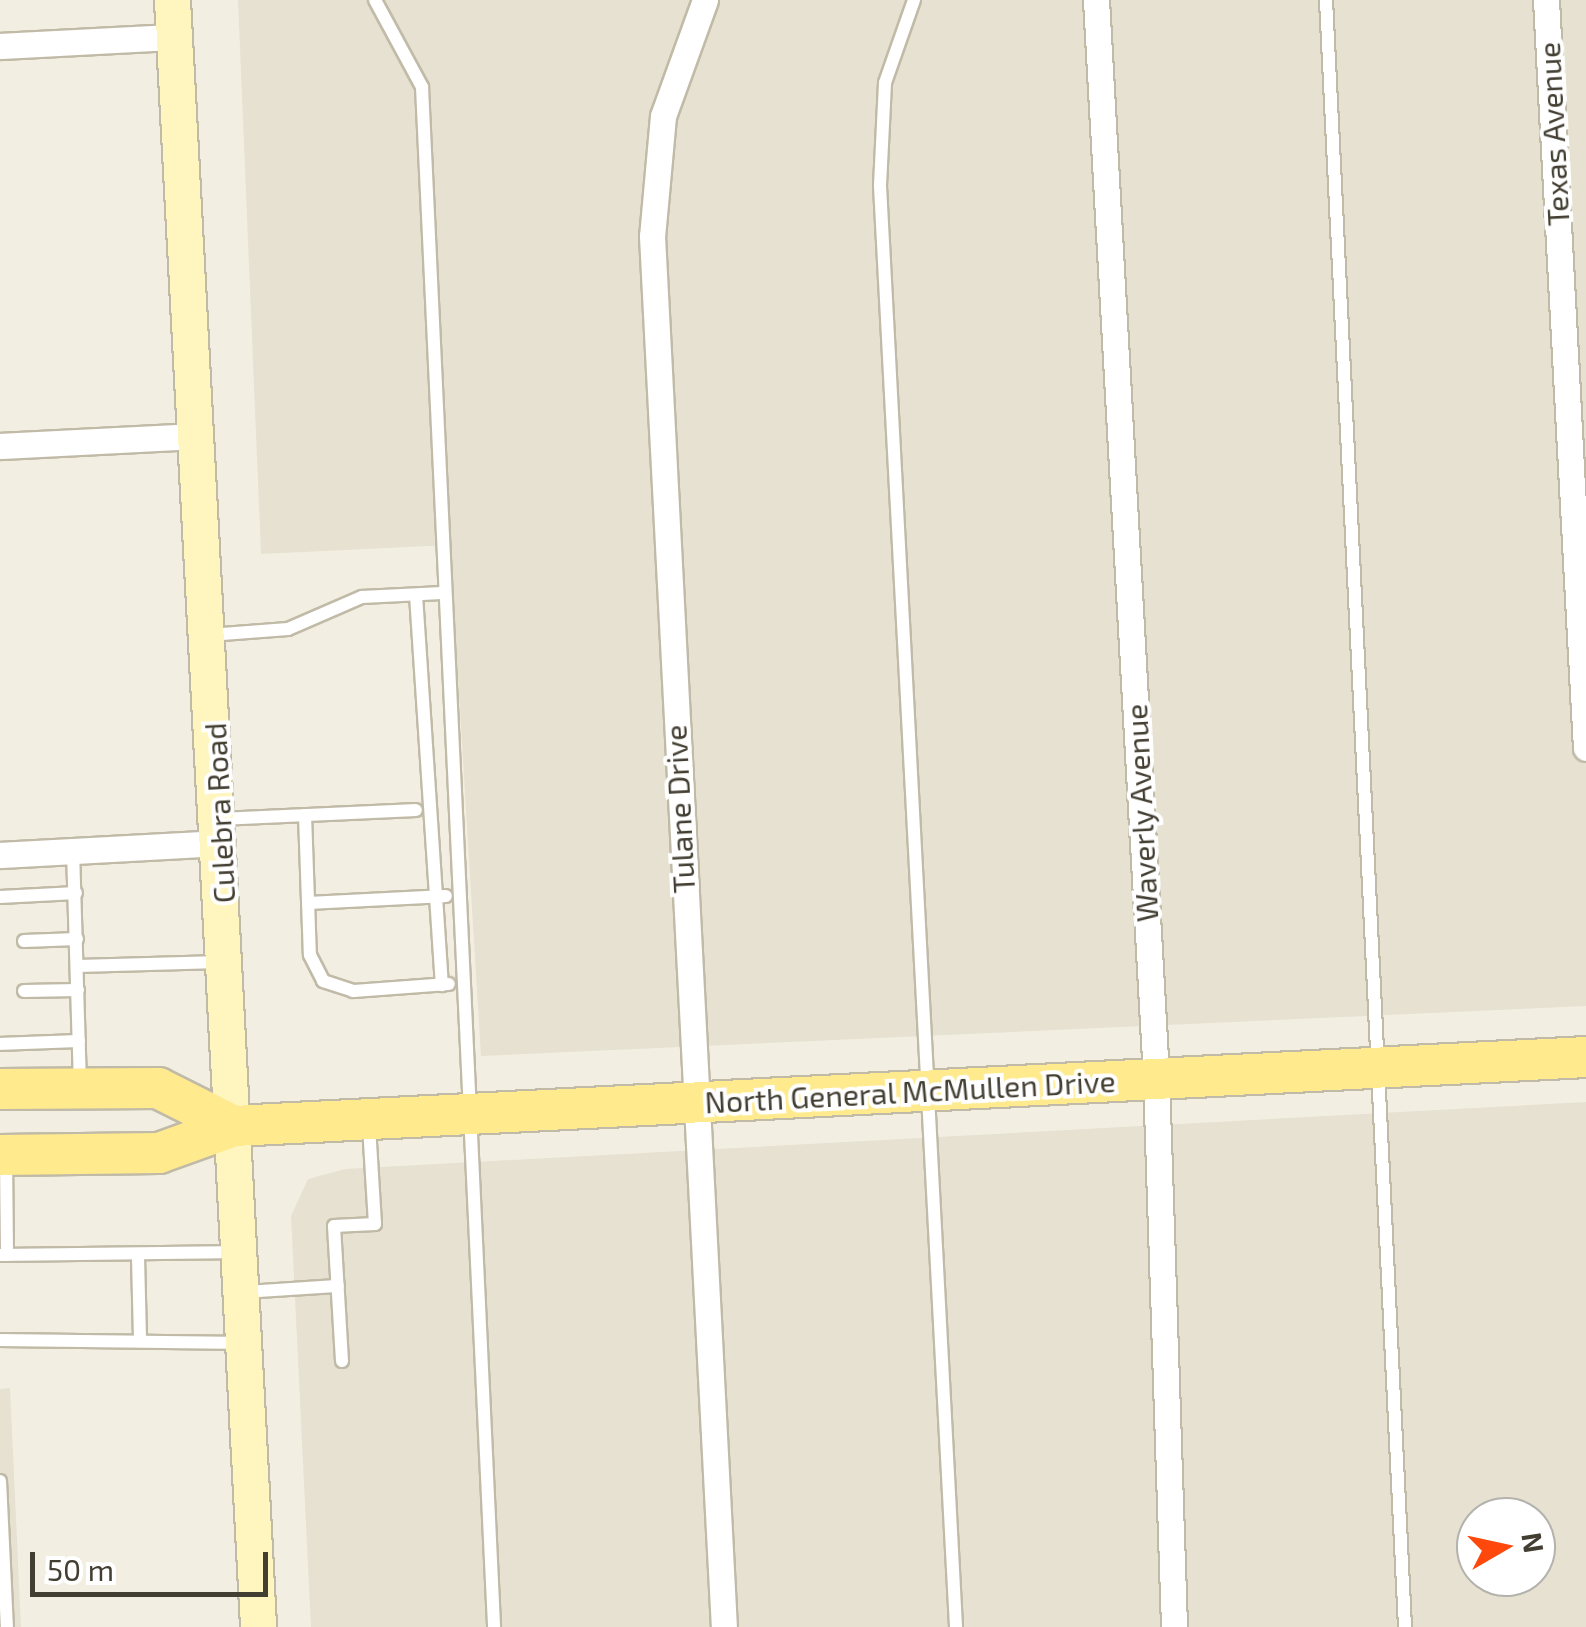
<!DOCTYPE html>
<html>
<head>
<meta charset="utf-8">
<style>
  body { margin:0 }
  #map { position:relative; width:1586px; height:1627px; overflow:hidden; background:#f2efe2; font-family:"Exo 2",sans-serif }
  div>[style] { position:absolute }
  .residential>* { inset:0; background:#e6e1d0 }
  .roads { filter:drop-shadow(2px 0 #c0baa7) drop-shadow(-2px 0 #c0baa7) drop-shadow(0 2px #c0baa7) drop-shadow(0 -2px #c0baa7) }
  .lane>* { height:12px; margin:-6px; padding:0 6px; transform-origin:6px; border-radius:6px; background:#fff }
  .street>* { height:25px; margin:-12.5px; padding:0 12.5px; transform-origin:12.5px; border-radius:12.5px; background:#fff }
  .secondary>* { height:35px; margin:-17.5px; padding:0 17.5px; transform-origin:17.5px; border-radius:17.5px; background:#fff6bf }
  .primary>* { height:40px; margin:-20px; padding:0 20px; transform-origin:20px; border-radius:20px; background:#ffea8e }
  span { translate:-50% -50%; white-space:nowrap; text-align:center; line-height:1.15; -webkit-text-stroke:8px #fff; paint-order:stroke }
  .street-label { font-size:30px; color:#433e32 }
  .north { position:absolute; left:1456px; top:1497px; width:100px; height:100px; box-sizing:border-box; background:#fff; border:2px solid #b4b2ad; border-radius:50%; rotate:81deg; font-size:28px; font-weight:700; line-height:40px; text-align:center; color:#433e32 }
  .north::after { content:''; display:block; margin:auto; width:35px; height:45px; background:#ff480c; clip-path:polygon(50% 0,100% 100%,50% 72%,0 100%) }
  .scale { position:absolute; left:30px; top:1552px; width:238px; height:45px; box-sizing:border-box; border:5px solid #433e32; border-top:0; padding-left:12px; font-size:30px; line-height:35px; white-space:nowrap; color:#433e32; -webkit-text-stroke:8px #fff; paint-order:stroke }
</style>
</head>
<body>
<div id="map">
  <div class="residential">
    <div style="clip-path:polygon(238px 0,1586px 0,1586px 1006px,481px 1056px,450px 545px,261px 554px)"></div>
    <div style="clip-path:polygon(evenodd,1586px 1102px,1586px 1627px,311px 1627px,291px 1216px,308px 1179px,345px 1169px,1586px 1102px,1476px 1517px,1536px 1517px,1536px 1577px,1476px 1577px,1476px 1517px)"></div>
    <div style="clip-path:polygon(10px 1388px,21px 1627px,0 1627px,0 1389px)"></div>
  </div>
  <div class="roads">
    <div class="lane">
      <div style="left:375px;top:0;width:99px;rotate:61.6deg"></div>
      <div style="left:422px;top:87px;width:1542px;rotate:87.32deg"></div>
      <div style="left:914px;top:0;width:88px;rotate:109.3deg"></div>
      <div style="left:885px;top:83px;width:103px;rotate:92.8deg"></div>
      <div style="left:880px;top:186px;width:1443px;rotate:86.98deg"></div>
      <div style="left:1326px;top:0;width:1629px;rotate:87.22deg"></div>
      <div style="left:416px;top:595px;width:391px;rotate:86.2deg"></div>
      <div style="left:209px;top:635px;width:79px;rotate:-4.3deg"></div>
      <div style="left:288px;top:629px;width:81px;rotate:-23.4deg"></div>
      <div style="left:362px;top:597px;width:80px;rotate:-2.9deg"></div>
      <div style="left:305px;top:815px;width:140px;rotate:88deg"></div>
      <div style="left:310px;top:955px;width:29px;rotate:63deg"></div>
      <div style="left:323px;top:981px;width:32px;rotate:18deg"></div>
      <div style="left:353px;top:991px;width:96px;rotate:-4.2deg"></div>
      <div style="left:220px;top:819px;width:196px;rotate:-2.6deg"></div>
      <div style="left:73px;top:850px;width:233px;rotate:88.3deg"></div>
      <div style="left:0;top:897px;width:76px;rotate:-3deg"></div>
      <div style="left:308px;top:903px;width:138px;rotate:-2.9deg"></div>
      <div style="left:24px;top:941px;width:53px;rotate:-2.2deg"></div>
      <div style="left:78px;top:966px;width:142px;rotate:-1.6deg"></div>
      <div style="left:24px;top:991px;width:54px;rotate:-1.1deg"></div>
      <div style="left:0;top:1044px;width:79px;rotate:-2.2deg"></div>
      <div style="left:6px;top:1158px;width:97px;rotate:89.4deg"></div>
      <div style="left:0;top:1255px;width:237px;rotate:-0.7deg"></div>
      <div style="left:138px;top:1257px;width:83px;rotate:88.6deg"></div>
      <div style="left:245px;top:1292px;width:93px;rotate:-3.7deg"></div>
      <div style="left:0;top:1340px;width:242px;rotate:0.7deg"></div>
      <div style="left:342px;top:1361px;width:135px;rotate:-93.4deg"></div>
      <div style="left:334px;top:1226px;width:41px;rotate:-2.8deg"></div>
      <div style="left:375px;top:1224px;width:99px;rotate:-93.5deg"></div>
      <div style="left:0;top:1481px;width:146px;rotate:87.3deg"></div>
    </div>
    <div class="street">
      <div style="left:705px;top:0;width:123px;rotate:109.9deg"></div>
      <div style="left:663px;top:116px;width:121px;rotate:95.2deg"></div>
      <div style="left:652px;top:236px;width:1393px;rotate:87.04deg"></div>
      <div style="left:1096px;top:0;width:1080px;rotate:86.81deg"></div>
      <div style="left:1156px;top:1078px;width:549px;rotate:88.12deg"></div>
      <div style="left:1546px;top:0;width:749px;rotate:86.94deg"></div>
      <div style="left:0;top:46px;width:174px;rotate:-3deg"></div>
      <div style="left:0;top:446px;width:199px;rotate:-2.9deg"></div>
      <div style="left:0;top:855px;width:222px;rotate:-3.1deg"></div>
    </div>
    <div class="secondary">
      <div style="left:172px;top:0;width:1629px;rotate:86.97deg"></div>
    </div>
    <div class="primary">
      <div style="left:0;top:1089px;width:158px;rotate:-0.4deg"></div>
      <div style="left:158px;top:1088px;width:85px;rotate:26.6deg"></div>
      <div style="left:0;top:1155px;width:159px;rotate:-0.7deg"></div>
      <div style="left:159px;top:1153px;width:80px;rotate:-19.8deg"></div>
      <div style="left:234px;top:1126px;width:1354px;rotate:-2.92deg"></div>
    </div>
  </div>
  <div class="street-label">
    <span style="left:1553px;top:134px;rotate:-93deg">Texas Avenue</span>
    <span style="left:679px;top:809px;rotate:-93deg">Tulane Drive</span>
    <span style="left:219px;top:813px;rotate:-93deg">Culebra Road</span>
    <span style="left:1141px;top:813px;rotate:-93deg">Waverly Avenue</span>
    <span style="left:910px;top:1091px;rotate:-3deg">North General McMullen Drive</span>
  </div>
  <div class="north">N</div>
  <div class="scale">50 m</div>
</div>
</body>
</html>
